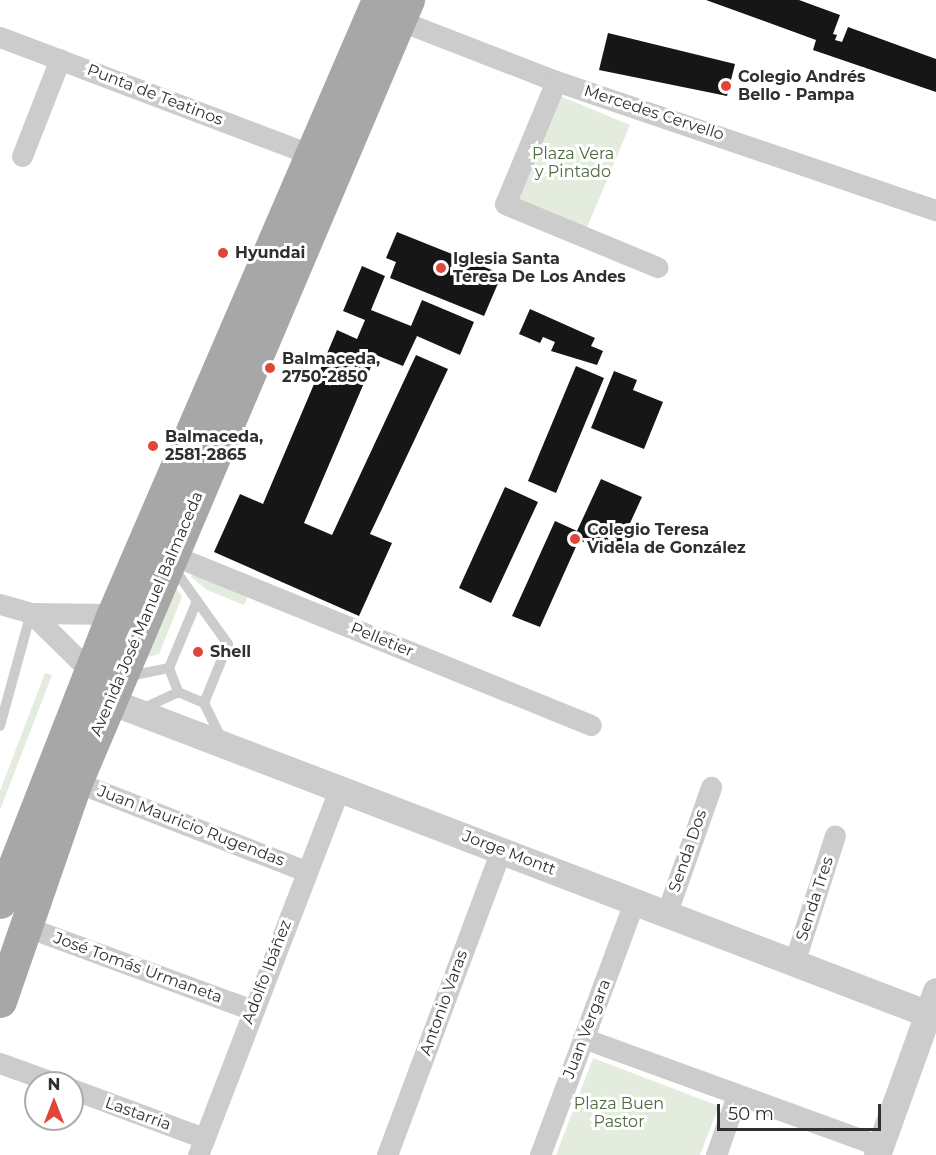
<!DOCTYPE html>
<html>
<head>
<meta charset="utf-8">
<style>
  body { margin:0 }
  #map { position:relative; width:936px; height:1155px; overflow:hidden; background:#fff; font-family:Montserrat,sans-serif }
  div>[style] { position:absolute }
  .green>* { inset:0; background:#e3ecdd }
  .building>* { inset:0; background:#161616 }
  .service>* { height:10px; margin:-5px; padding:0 5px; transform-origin:5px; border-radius:5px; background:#ccc }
  .minor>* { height:21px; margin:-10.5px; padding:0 10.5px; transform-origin:10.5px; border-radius:10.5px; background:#ccc }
  .tertiary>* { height:27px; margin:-13.5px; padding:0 13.5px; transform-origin:13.5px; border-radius:13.5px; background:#ccc }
  .primary>* { height:33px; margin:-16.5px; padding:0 16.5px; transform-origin:16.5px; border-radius:16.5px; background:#a7a7a7 }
  .dots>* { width:16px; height:16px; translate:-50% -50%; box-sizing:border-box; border:3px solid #fff; border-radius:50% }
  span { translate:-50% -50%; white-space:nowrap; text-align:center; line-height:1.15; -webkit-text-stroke:6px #fff; paint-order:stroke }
  .poi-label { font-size:16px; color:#2f2f2f; font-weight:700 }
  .left { translate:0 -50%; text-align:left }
  .street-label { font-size:16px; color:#2f2f2f }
  .park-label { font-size:16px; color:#4b6a3d }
  .north { position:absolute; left:24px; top:1071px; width:60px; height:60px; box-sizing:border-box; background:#fff; border:2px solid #acacac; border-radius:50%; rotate:0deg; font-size:16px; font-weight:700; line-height:24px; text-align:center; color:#2f2f2f }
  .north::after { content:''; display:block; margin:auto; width:21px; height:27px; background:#e04637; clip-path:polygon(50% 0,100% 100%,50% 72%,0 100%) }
  .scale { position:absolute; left:717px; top:1104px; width:164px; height:27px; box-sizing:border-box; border:3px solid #2f2f2f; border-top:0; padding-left:8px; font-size:18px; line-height:21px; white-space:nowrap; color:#2f2f2f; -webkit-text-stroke:4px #fff; paint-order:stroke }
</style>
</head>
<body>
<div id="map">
  <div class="green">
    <div style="clip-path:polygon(560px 96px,630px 125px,586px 230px,516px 201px)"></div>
    <div style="clip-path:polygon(196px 567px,250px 591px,244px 605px,207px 590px,191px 577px)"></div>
    <div style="clip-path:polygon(169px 577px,182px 597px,159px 654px,135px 660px)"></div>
    <div style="clip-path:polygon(45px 673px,52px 675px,0 810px,0 791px)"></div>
    <div style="clip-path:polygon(593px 1058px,719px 1106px,700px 1155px,556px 1155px)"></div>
  </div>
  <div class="building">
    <div style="clip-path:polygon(706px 0,799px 0,840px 15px,833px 34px,837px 35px,835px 40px,842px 42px,848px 27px,936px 59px,936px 92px,813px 50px,816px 40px)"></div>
    <div style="clip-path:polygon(608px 33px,735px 64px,727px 96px,599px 70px)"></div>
    <div style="clip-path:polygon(397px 232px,502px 274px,484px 316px,390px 278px,396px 262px,386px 258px)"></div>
    <div style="clip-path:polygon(362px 266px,385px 276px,371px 310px,411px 326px,422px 300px,474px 322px,460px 355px,417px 336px,403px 366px,376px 355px,304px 523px,332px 535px,416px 355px,448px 369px,370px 534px,392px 543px,359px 616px,214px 552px,240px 494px,263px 504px,337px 330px,357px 339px,365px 320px,343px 311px)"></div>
    <div style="clip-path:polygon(530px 309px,595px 338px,591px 346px,603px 351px,597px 365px,551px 351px,555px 342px,543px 337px,540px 343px,519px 334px)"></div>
    <div style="clip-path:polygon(576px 366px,604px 378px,556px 493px,528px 481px)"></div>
    <div style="clip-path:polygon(614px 371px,637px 380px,633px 390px,663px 402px,644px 449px,591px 428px)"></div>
    <div style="clip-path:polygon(601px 479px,642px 497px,620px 545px,606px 539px,601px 550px,579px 540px,540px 627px,512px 616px,555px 521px,577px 531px)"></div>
    <div style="clip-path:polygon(505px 487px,538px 502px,491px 603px,459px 588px)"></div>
  </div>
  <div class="service">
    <div style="left:197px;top:601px;width:53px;rotate:54.2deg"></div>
    <div style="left:228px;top:644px;width:64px;rotate:112.1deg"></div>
    <div style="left:169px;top:668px;width:26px;rotate:69deg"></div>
    <div style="left:125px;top:677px;width:45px;rotate:-11.6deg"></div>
    <div style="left:169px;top:668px;width:73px;rotate:-67.3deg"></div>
    <div style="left:197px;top:601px;width:42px;rotate:-125.2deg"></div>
    <div style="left:142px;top:709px;width:40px;rotate:-25deg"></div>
    <div style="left:178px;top:692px;width:28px;rotate:23deg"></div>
    <div style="left:204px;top:703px;width:39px;rotate:64deg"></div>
    <div style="left:0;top:726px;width:117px;rotate:-74.7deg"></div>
  </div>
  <div class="minor">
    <div style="left:388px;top:16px;width:180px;rotate:21.2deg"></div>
    <div style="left:556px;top:81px;width:401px;rotate:18.8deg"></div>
    <div style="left:0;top:37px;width:331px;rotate:20.7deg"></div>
    <div style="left:556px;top:81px;width:133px;rotate:112.5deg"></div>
    <div style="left:505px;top:204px;width:165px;rotate:22.5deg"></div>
    <div style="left:22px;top:156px;width:104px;rotate:-68.6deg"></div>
    <div style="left:172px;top:555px;width:452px;rotate:22.1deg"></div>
    <div style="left:0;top:604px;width:32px;rotate:16deg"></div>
    <div style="left:31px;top:613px;width:82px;rotate:0.7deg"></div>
    <div style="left:31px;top:613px;width:83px;rotate:44.5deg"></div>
    <div style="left:76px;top:782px;width:247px;rotate:21.2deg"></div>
    <div style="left:666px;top:915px;width:136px;rotate:-70.6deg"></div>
    <div style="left:24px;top:926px;width:243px;rotate:20.2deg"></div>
    <div style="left:794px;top:963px;width:134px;rotate:-72.2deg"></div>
    <div style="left:583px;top:1038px;width:316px;rotate:20deg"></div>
    <div style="left:0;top:1063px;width:59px;rotate:20deg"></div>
    <div style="left:72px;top:1089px;width:141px;rotate:20.4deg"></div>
    <div style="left:198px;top:1155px;width:391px;rotate:-68.9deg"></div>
    <div style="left:387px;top:1155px;width:326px;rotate:-69.5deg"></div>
    <div style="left:540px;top:1155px;width:270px;rotate:-69.6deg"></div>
    <div style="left:716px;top:1155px;width:64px;rotate:-70.7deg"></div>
  </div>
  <div class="tertiary">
    <div style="left:91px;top:694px;width:896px;rotate:20.92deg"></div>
    <div style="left:877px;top:1155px;width:174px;rotate:-70.2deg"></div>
  </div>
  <div class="primary">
    <div style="left:0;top:902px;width:309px;rotate:-68.6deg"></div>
    <div style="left:113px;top:614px;width:669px;rotate:-66.66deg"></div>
    <div style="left:0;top:1001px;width:232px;rotate:-70.9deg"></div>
    <div style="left:76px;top:782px;width:850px;rotate:-67deg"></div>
  </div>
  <div class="dots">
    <div style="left:726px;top:86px;background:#e04637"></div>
    <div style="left:223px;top:253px;background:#e04637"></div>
    <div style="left:441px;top:268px;background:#e04637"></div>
    <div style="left:270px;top:368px;background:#e04637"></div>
    <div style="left:153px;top:446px;background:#e04637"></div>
    <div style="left:575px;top:539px;background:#e04637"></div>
    <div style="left:198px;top:652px;background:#e04637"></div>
  </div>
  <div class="poi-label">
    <span class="left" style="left:738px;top:86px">Colegio Andrés<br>Bello - Pampa</span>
    <span class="left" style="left:235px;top:253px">Hyundai</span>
    <span class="left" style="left:453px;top:268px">Iglesia Santa<br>Teresa De Los Andes</span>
    <span class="left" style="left:282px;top:368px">Balmaceda,<br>2750-2850</span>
    <span class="left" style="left:165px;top:446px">Balmaceda,<br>2581-2865</span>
    <span class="left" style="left:587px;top:539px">Colegio Teresa<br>Videla de González</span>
    <span class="left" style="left:210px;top:652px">Shell</span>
  </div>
  <div class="street-label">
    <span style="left:155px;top:95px;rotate:21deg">Punta de Teatinos</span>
    <span style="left:654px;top:113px;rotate:18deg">Mercedes Cervello</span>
    <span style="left:147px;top:614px;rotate:-67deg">Avenida José Manuel Balmaceda</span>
    <span style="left:382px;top:640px;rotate:22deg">Pelletier</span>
    <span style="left:191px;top:826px;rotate:21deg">Juan Mauricio Rugendas</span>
    <span style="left:688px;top:851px;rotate:-71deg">Senda Dos</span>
    <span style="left:509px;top:853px;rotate:21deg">Jorge Montt</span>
    <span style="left:815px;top:899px;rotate:-72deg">Senda Tres</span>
    <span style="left:138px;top:968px;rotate:20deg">José Tomás Urmaneta</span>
    <span style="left:267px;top:972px;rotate:-69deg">Adolfo Ibáñez</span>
    <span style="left:444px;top:1003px;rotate:-70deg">Antonio Varas</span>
    <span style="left:587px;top:1029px;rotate:-69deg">Juan Vergara</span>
    <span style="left:138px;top:1114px;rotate:20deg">Lastarria</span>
  </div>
  <div class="park-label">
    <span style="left:573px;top:163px">Plaza Vera<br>y Pintado</span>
    <span style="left:619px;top:1113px">Plaza Buen<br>Pastor</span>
  </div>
  <div class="north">N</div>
  <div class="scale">50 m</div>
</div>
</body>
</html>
